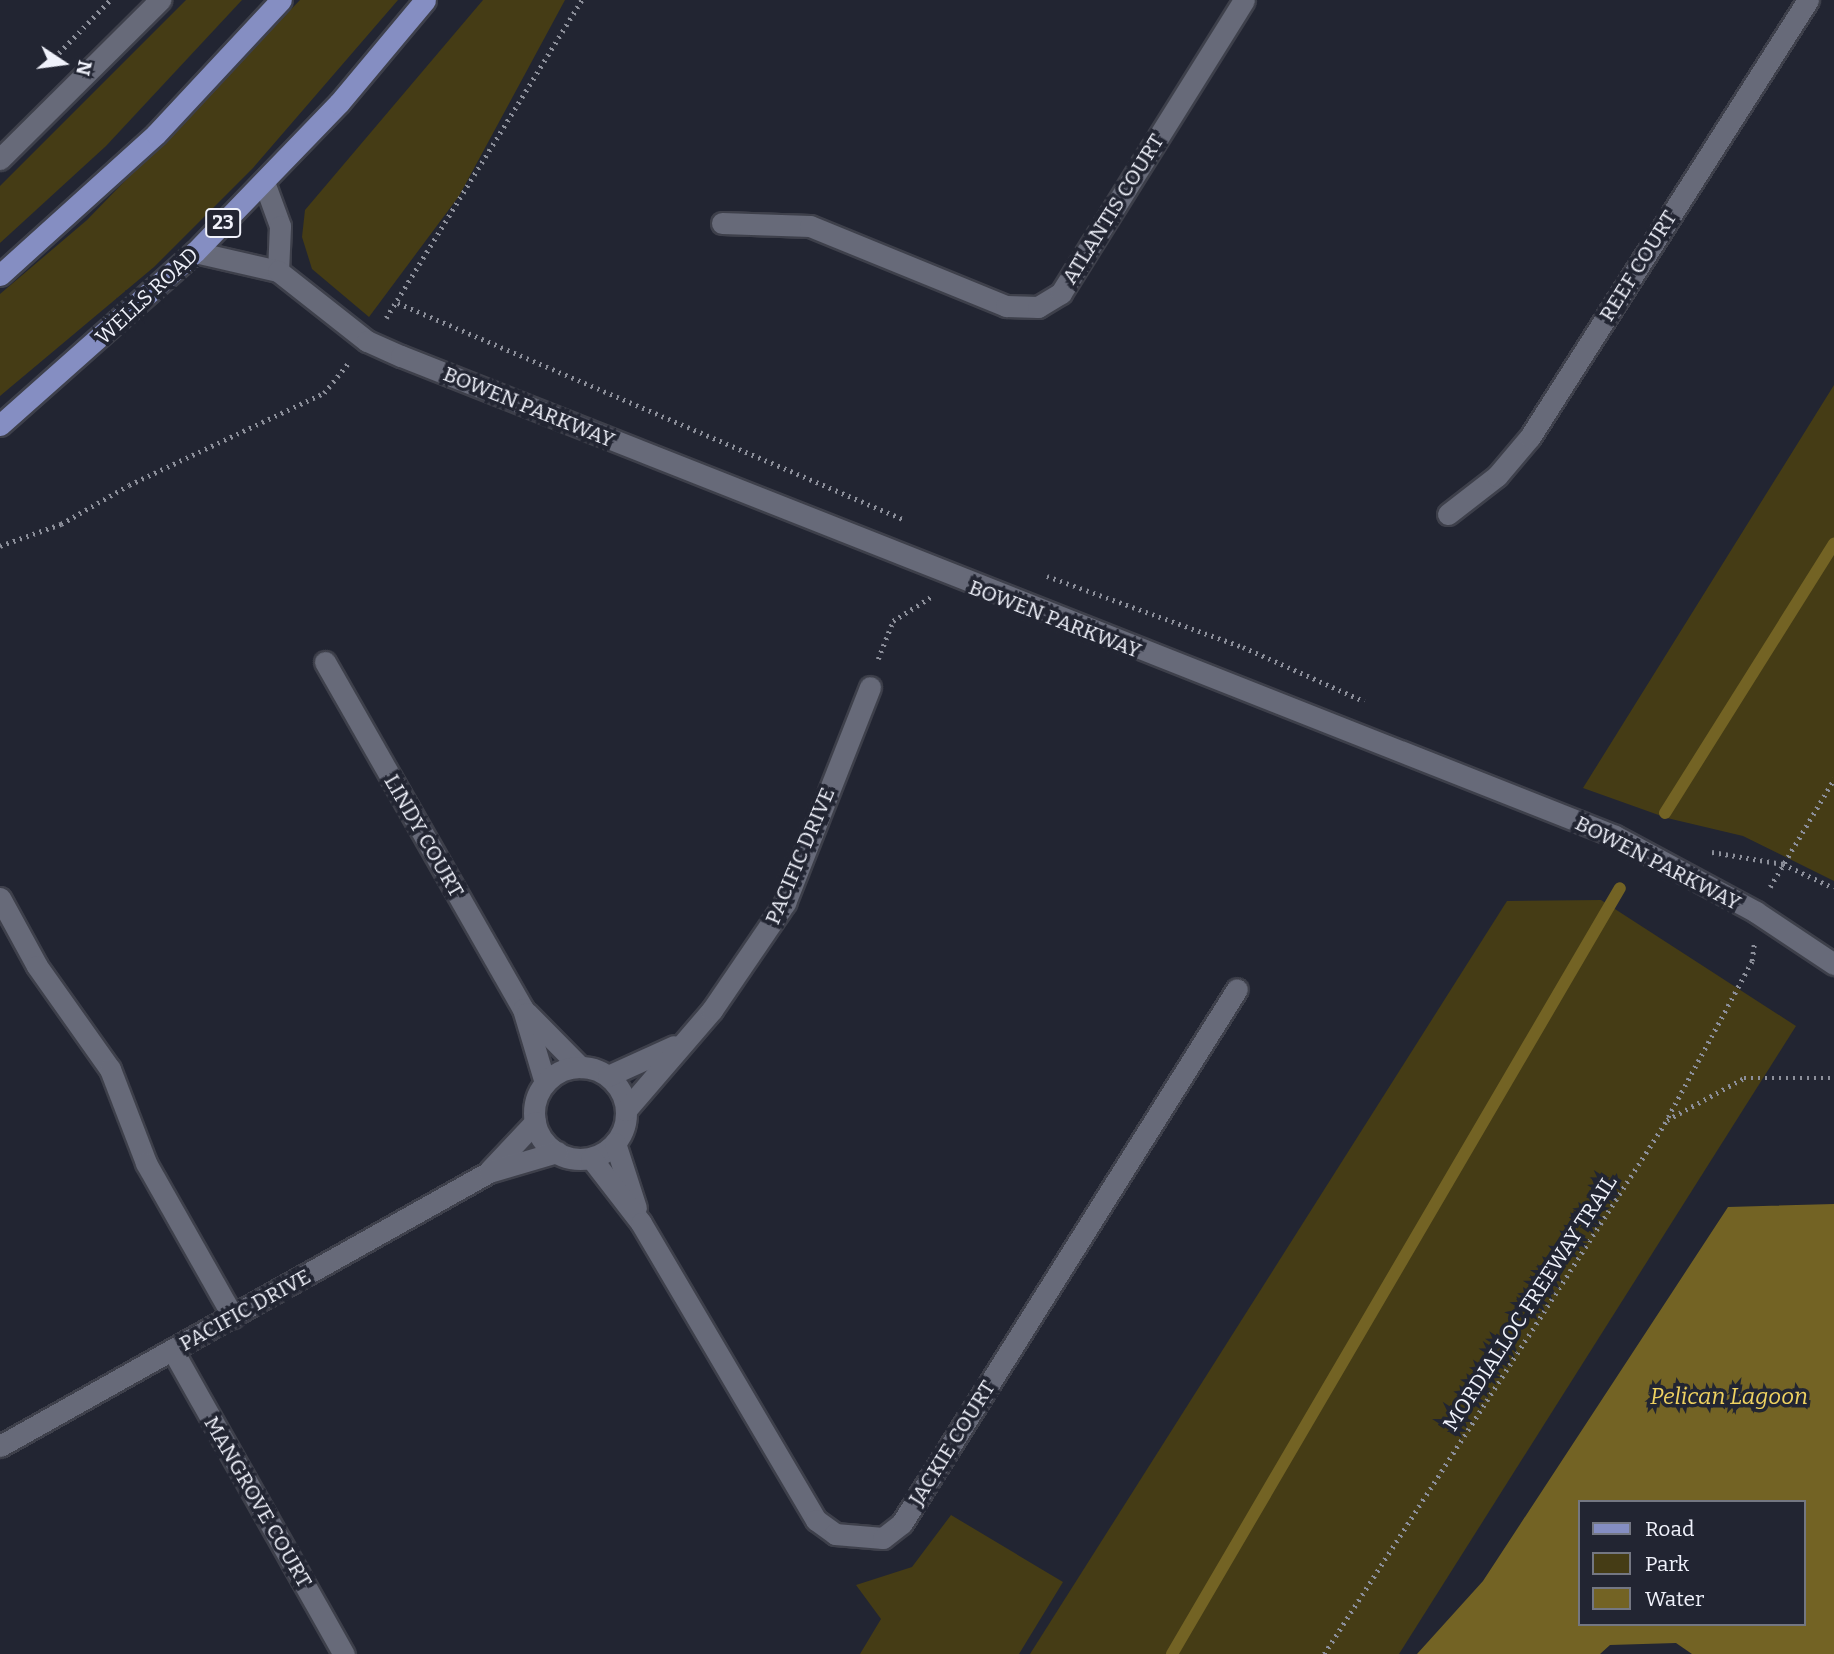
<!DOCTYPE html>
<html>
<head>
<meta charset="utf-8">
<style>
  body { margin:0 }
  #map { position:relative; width:1834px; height:1654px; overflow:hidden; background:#222532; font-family:Bitter,serif }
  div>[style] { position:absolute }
  .green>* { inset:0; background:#453c15 }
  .water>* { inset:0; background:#736324 }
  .stream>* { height:12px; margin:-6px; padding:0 6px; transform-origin:6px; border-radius:6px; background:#736324 }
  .path>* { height:4.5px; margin-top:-2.25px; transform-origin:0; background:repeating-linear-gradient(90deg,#8c8f9a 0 2px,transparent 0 7px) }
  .roads { filter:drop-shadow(2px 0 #3e404b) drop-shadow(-2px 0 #3e404b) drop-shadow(0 2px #3e404b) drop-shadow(0 -2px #3e404b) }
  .street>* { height:21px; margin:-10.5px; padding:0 10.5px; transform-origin:10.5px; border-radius:10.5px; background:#676a79 }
  .street>.ring { margin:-10.5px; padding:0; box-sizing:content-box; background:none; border:21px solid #676a79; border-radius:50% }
  .primary>* { height:21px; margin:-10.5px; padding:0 10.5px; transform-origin:10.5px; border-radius:10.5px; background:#858ec2 }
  span { translate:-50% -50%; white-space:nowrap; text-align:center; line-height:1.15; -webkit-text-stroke:7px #222532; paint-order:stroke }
  .shield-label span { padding:2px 5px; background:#222532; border:2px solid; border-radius:5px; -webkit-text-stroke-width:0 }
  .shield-label { font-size:19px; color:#f0f2fb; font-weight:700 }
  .street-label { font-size:21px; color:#f0f2fb }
  .water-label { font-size:23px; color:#efd261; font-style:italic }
  .legend { position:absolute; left:1578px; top:1500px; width:228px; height:126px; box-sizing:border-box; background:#222532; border:2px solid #747782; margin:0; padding:9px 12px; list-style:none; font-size:21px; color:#f0f2fb }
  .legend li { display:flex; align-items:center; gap:14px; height:35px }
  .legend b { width:35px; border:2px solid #747782 }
  .north { position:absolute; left:28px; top:28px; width:70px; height:70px; -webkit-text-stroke:5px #222532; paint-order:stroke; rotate:103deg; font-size:19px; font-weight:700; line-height:28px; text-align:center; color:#f0f2fb }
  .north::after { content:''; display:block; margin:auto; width:24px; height:32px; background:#f0f2fb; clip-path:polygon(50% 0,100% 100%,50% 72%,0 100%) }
</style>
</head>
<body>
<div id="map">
  <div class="green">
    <div style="clip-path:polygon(186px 0,242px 0,106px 146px,0 243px,0 186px)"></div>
    <div style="clip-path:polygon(300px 0,398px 0,253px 168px,154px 267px,0 396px,0 294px,87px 220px)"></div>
    <div style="clip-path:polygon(483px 0,565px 0,459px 196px,369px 317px,312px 269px,302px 237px,305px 210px)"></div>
    <div style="clip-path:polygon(1834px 385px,1834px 881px,1743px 836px,1667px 818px,1583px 788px)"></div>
    <div style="clip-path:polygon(1601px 900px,1796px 1026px,1399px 1654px,1030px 1654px,1507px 901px)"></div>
    <div style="clip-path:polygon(951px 1515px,1063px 1582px,1019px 1654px,860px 1654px,881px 1619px,856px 1585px,912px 1567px)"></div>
  </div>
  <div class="water">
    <div style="clip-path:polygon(evenodd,1834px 1204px,1834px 1654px,1692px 1654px,1676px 1643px,1610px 1645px,1600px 1654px,1417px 1654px,1483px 1581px,1728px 1207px,1834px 1204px,1580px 1502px,1804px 1502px,1804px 1624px,1580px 1624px,1580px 1502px)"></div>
  </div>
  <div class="stream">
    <div style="left:1665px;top:813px;width:318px;rotate:-57.9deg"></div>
    <div style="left:1172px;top:1654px;width:887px;rotate:-59.68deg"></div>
  </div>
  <div class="path">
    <div style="left:49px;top:63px;width:88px;rotate:-45.9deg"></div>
    <div style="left:398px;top:303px;width:551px;rotate:23.17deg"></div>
    <div style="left:386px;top:318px;width:374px;rotate:-58.4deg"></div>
    <div style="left:0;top:546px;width:65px;rotate:-19.8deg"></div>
    <div style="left:61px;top:524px;width:78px;rotate:-29.8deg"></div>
    <div style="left:129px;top:485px;width:216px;rotate:-25.3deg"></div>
    <div style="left:324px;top:393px;width:40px;rotate:-51deg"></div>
    <div style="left:1047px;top:576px;width:208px;rotate:19.9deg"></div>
    <div style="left:1243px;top:647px;width:133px;rotate:24.1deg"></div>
    <div style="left:878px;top:659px;width:41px;rotate:-68.5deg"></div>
    <div style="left:893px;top:621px;width:45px;rotate:-32.3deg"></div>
    <div style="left:1712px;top:852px;width:72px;rotate:9.6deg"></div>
    <div style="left:1783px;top:864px;width:56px;rotate:25.2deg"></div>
    <div style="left:1770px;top:887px;width:126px;rotate:-59.3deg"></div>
    <div style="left:1668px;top:1117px;width:177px;rotate:-61.7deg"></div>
    <div style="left:1752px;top:961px;width:17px;rotate:-83deg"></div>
    <div style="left:1324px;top:1654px;width:635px;rotate:-57.29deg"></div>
    <div style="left:1667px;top:1120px;width:88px;rotate:-28.6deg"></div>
    <div style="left:1744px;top:1078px;width:90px"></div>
  </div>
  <div class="roads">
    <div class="street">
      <div style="left:0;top:159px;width:226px;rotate:-44.8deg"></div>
      <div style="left:264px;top:182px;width:47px;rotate:70deg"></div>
      <div style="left:280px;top:226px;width:45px;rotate:92.5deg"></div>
      <div style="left:722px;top:223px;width:88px;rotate:2deg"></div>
      <div style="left:810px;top:226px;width:212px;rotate:22.2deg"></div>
      <div style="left:1006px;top:306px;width:32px;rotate:2deg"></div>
      <div style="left:1038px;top:307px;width:27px;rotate:-31deg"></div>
      <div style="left:1061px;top:293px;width:345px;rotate:-58deg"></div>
      <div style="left:195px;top:252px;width:85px;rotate:12.9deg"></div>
      <div style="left:278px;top:271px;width:113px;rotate:38.2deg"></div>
      <div style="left:367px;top:341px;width:37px;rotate:24deg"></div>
      <div style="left:401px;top:356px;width:1305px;rotate:21.57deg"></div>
      <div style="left:1615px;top:836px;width:160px;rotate:28.3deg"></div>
      <div style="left:1756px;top:912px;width:94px;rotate:33.7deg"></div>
      <div style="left:1448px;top:514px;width:62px;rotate:-37.8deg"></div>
      <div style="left:1497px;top:476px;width:51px;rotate:-49.8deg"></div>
      <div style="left:1530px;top:437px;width:518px;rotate:-57.54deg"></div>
      <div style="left:325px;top:662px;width:400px;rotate:60.3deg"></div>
      <div style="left:523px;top:1009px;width:77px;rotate:73.4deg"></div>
      <div style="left:0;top:898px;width:77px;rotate:61.4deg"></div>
      <div style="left:37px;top:966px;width:126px;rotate:54.7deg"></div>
      <div style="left:110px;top:1069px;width:101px;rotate:69deg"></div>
      <div style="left:146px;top:1163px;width:177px;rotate:60.5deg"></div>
      <div style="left:527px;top:1013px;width:76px;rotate:45.5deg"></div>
      <div class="ring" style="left:534px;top:1067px;width:71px;height:71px"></div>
      <div style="left:608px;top:1076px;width:72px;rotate:-24.4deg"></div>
      <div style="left:626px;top:1110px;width:132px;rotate:-49.3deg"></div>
      <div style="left:712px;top:1010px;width:130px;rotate:-55.7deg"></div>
      <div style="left:785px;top:903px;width:232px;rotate:-68.5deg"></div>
      <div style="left:615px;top:1143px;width:68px;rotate:72.1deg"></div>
      <div style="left:591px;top:1158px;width:82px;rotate:52.4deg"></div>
      <div style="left:641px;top:1223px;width:345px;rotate:59.5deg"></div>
      <div style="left:816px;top:1520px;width:24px;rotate:36deg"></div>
      <div style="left:835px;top:1534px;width:48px;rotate:4.8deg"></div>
      <div style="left:883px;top:1538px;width:24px;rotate:-38deg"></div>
      <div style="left:902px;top:1523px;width:630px;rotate:-57.9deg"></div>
      <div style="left:490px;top:1170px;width:66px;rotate:-46.8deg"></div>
      <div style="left:173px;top:1351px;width:348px;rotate:60.6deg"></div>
      <div style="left:0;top:1446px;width:561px;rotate:-29.26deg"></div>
      <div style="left:489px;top:1172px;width:71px;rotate:-16.4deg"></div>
    </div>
    <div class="primary">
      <div style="left:0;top:275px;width:210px;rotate:-42.1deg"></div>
      <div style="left:156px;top:134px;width:183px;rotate:-47deg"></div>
      <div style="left:0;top:425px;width:261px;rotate:-41.6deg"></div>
      <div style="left:195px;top:252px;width:207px;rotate:-46deg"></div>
      <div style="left:339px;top:103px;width:134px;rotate:-50.1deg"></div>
    </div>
  </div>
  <div class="shield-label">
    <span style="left:223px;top:223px">23</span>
  </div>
  <div class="street-label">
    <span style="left:1113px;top:209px;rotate:-58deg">ATLANTIS COURT</span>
    <span style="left:1638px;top:266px;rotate:-58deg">REEF COURT</span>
    <span style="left:147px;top:296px;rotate:-43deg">WELLS ROAD</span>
    <span style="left:529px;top:407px;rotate:22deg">BOWEN PARKWAY</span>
    <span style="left:1055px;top:619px;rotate:21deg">BOWEN PARKWAY</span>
    <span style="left:424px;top:836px;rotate:60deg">LINDY COURT</span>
    <span style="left:800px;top:856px;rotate:-67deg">PACIFIC DRIVE</span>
    <span style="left:1658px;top:863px;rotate:27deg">BOWEN PARKWAY</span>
    <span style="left:1530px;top:1303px;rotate:-57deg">MORDIALLOC FREEWAY TRAIL</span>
    <span style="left:245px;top:1310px;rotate:-29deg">PACIFIC DRIVE</span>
    <span style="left:952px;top:1443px;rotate:-58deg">JACKIE COURT</span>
    <span style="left:258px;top:1502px;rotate:60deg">MANGROVE COURT</span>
  </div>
  <div class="water-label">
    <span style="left:1729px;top:1396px">Pelican Lagoon</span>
  </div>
  <ul class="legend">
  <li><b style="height:9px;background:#858ec2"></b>Road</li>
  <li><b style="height:19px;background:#453c15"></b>Park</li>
  <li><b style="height:19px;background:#736324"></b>Water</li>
  </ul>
  <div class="north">N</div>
</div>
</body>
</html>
